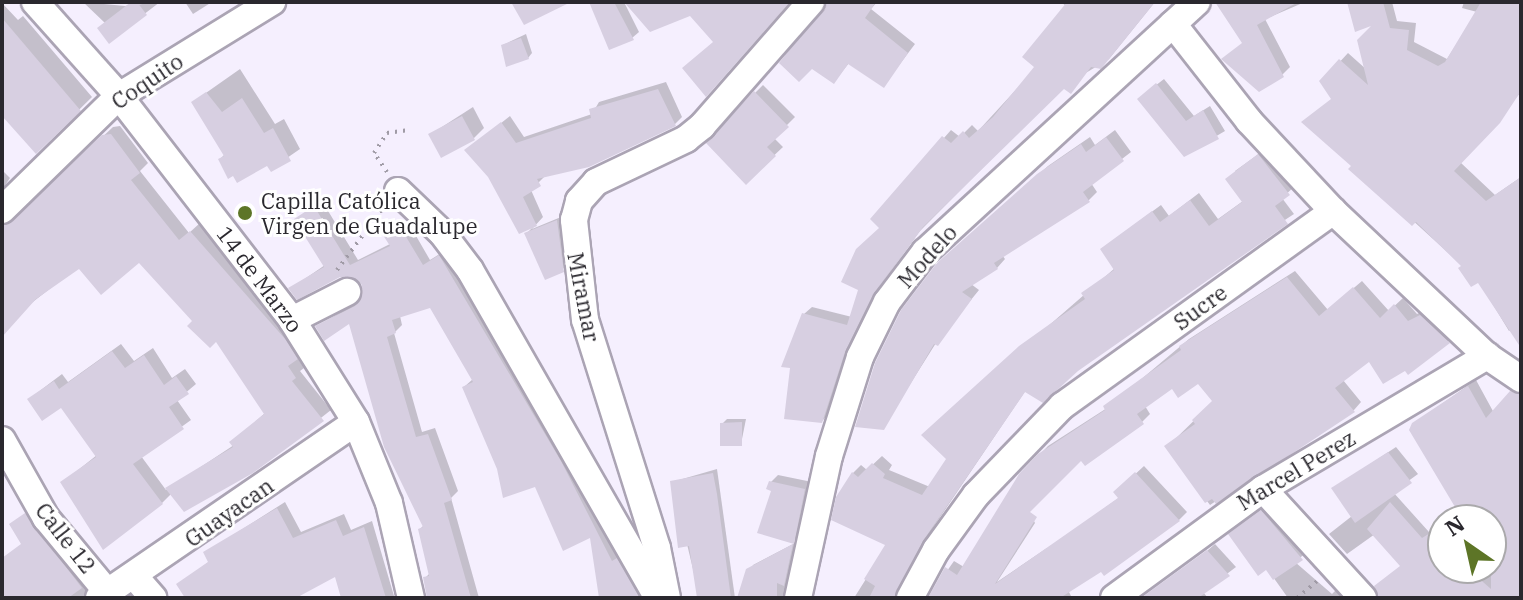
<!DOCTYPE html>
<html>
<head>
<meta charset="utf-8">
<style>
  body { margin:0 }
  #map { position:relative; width:1523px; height:600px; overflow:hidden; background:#f5effe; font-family:"IBM Plex Serif",serif }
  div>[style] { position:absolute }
  .shadow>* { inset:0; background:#0003 }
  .building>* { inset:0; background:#d7cfe1 }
  .path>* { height:4px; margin-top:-2px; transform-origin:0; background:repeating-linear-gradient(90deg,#a09ba6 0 2px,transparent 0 8px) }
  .roads { filter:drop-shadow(2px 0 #aba4b4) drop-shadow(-2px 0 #aba4b4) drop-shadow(0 2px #aba4b4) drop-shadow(0 -2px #aba4b4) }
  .minor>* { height:26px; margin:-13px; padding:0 13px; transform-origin:13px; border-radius:13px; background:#fff }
  .dots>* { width:22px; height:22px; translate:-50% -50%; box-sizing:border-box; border:4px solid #fff; border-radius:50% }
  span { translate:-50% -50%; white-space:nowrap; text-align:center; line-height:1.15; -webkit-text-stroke:6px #fff; paint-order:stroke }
  .street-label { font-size:22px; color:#2a282e }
  .poi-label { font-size:22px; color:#2a282e }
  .left { translate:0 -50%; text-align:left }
  .frame { position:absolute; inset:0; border:4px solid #2a282e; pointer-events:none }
  .north { position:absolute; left:1427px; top:504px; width:80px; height:80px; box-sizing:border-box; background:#fff; border:2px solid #aaa9ab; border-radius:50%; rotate:326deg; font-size:22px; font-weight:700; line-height:32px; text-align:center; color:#2a282e }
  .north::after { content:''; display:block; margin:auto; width:28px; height:36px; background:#5d7527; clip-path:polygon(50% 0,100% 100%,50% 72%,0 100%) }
</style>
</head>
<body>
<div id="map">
  <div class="shadow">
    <div style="clip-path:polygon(83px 2px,125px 6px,160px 2px,109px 41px,105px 23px)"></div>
    <div style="clip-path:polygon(185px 2px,212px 2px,193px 14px)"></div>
    <div style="clip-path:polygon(589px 2px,624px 2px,639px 32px,632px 38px)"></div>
    <div style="clip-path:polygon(828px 2px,877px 2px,871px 9px,915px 44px,884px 85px,849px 63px,834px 82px)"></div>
    <div style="clip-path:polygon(1061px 2px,1155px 2px,1109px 59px,1064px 86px,920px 231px,880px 285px,852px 342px,830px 413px,822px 421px,804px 314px,812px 307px,852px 317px,882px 228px,873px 219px,951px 130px,960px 137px,972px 125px,978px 131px,1037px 67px,1066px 6px)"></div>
    <div style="clip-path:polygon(1223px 2px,1305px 2px,1265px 19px,1290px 67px,1282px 75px,1243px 43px)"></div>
    <div style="clip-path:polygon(1349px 2px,1392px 2px,1397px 21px,1416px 23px,1414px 42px,1447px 59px,1477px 12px,1462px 8px,1464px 2px,1521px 2px,1521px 92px,1460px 162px,1495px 195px,1521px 177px,1521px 322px,1509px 331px,1478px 280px,1353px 166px,1333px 98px,1322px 81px,1348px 53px,1367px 70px,1378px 21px)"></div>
    <div style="clip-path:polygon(2px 3px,18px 20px,23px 16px,92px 97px,36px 152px,2px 113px)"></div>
    <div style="clip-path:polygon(526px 34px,532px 53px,528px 58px,503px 45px)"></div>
    <div style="clip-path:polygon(240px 69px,275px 124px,284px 119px,300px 149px,271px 169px,268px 163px,220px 159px,225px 154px,193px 102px)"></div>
    <div style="clip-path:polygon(1164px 79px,1194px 116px,1210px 106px,1225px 131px,1184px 155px,1146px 93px)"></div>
    <div style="clip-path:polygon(666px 82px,682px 117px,675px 124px,546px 175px,531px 190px,543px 217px,532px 229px,561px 217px,567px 265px,562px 270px,526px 234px,534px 226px,467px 150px,510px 116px,524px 137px,592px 114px,599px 102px)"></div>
    <div style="clip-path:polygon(763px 85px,795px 117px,774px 138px,783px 147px,746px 182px,755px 93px)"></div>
    <div style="clip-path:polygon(473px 107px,484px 128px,474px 138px,431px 134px)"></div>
    <div style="clip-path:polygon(120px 126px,148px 163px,140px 171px,189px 233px,200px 223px,294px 331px,305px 349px,297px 357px,304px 368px,300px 371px,331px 410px,252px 472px,172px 493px,162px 503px,63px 482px,97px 455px,62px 405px,29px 399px,62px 374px,68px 382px,121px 344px,134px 361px,153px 348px,172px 378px,185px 369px,196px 384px,177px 400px,191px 420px,141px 456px,166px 490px,234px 445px,232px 442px,265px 413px,217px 339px,139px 260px,79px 266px,2px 326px,2px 214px,16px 218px,113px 127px)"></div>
    <div style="clip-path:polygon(1115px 130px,1131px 152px,1091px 183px,1097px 192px,1089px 200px,1002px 255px,1005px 259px,997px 268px,971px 284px,979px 290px,936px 343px,883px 427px,948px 255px,1048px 166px,1090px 137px,1095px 145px)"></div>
    <div style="clip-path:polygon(1267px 148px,1296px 185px,1282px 198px,1294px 214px,1026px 390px,930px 532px,903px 581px,904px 598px,854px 598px,888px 544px,838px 498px,853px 473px,861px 465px,867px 470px,882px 456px,892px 465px,889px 470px,930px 487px,949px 459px,932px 427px,1115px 268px,1111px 242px,1161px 205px,1169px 216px,1199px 193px,1218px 219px,1243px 201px,1235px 171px)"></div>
    <div style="clip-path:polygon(2px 170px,10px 178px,2px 190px)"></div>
    <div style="clip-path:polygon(322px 201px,358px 260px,390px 244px,385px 235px,408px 222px,430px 260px,446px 250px,650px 598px,608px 598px,592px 535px,536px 485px,499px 468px,464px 387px,473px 379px,431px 306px,400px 316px,402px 325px,394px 333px,422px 432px,435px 428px,458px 491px,451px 498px,479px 598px,428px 598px,425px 578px,431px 572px,420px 529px,424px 525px,386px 447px,350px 320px,317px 327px,362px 299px,363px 283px,340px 275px,290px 289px,325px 265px,297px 219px)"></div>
    <div style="clip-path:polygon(1295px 271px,1328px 310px,1362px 281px,1389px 311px,1403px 298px,1417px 314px,1429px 308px,1456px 334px,1409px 372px,1370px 359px,1343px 380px,1361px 402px,1354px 410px,1210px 505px,1167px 447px,1214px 401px,1198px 381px,1172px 386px,1145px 406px,1150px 414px,1142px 422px,1081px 458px,1029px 511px,1035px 523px,997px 582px,1047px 548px,1072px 598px,928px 598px,954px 561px,964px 567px,1020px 475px,1048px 446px,1107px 408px,1189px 339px)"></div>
    <div style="clip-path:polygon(1476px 380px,1494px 413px,1521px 386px,1521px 560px,1491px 544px,1491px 520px,1450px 520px,1457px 506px,1413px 424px)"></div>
    <div style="clip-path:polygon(727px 419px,746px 419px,741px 444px,722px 424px)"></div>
    <div style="clip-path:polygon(1396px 447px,1418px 474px,1393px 492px,1429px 532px,1443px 524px,1443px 568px,1491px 568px,1491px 557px,1521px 579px,1521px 598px,1380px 598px,1402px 565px,1375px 534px,1347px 554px,1329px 534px,1352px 516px,1334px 488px)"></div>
    <div style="clip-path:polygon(1144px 466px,1187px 512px,1179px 520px,1105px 573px,1052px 546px,1120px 497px,1116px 492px)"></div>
    <div style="clip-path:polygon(717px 469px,735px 598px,700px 598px,672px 482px)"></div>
    <div style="clip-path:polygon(778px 475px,812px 482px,800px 534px,793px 541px,771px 482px)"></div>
    <div style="clip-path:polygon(285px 502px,301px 532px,344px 514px,351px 530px,372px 521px,394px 596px,343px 598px,336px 574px,292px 598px,191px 598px,180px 583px,210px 561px,205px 553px)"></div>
    <div style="clip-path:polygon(1269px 505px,1308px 551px,1295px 562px,1332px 594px,1340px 586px,1355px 598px,1288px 598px,1238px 528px)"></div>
    <div style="clip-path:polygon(33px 508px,86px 576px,92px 598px,2px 598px,23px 543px,11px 525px)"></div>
    <div style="clip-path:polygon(797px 542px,786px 598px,740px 598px,753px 565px)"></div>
    <div style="clip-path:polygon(1215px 544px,1236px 567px,1203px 592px,1208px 598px,1153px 598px)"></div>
  </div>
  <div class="building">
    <div style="clip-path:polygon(131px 2px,137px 2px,147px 15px,109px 44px,97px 28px)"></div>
    <div style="clip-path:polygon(511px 2px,571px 2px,524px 25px)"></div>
    <div style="clip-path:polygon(589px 2px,614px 2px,634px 40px,609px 50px)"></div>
    <div style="clip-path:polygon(624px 2px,790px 2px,706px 97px,682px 68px,713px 42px,690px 16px,650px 32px)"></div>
    <div style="clip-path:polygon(827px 2px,876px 2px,865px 18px,908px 53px,884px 88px,848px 64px,834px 84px,812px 69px,799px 82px,779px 63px)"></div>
    <div style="clip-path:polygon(1067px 2px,1155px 2px,1101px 69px,1091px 67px,1071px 94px,1064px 89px,923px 227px,873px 295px,845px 352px,822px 423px,784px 419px,790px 368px,781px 367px,802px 313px,847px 325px,858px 290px,841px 282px,856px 249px,879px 228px,870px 219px,942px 136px,951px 143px,963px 131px,969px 138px,993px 117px,1034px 67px,1022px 57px)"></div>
    <div style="clip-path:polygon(1215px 2px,1298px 2px,1257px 25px,1284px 77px,1259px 92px,1221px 59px,1242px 43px)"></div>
    <div style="clip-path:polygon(1347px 2px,1383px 2px,1390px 28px,1409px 30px,1407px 50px,1438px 66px,1445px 62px,1481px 2px,1521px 2px,1521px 91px,1500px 123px,1454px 171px,1486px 201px,1521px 177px,1521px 348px,1478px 283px,1471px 287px,1458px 268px,1461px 266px,1416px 222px,1412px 226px,1348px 169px,1351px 166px,1301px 122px,1331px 99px,1319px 81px,1339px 59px,1368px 85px,1357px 40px,1371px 26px,1355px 32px)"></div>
    <div style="clip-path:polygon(2px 18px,81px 111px,36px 154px,2px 116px)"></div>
    <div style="clip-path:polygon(521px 38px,529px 59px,506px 67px,501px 45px)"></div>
    <div style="clip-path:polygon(1156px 83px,1186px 121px,1203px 110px,1219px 139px,1184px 157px,1137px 99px)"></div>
    <div style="clip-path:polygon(658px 89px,676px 126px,589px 167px,537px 179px,541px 186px,523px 197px,537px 226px,519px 234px,488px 177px,464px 150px,501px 122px,516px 143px,591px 118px,589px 109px)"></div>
    <div style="clip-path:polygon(754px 91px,789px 127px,767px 147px,776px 156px,746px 185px,706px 143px)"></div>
    <div style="clip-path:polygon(206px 92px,222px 112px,242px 98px,264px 133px,273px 128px,291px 161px,271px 172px,267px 166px,237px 183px,233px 176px,228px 179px,218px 159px,224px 156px,191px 102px)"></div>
    <div style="clip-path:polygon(462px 116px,475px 140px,441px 158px,428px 134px)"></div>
    <div style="clip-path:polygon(111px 134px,140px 173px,131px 180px,179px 240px,190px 231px,286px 340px,298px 359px,288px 366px,296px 378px,292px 381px,324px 421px,253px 473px,184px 512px,165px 488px,233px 447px,229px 442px,264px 414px,216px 342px,210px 348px,187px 326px,192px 321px,139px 263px,101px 295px,79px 269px,36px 299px,2px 337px,2px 227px,102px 135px)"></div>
    <div style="clip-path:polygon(1106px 137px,1124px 161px,1083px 192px,1090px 202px,994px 263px,998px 269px,962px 292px,972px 299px,938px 346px,934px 344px,884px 430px,855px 427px,875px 363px,901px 310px,937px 263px,1037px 174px,1081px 144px,1086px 152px)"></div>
    <div style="clip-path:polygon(1258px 154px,1290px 195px,1275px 206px,1288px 224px,1078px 371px,1043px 403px,1025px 392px,923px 541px,894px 598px,869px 598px,875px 586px,864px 579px,885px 545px,831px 520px,836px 497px,852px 472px,858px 477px,872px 463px,885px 474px,883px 478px,922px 495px,946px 459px,921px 435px,1019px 346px,1085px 299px,1081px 293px,1114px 270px,1100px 249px,1152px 211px,1160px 222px,1190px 200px,1209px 226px,1242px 202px,1225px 179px)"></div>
    <div style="clip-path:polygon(314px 206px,350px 265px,390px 246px,383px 235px,399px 225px,423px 265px,439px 255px,561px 461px,612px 561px,617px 558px,640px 598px,599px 598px,590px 538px,563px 551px,535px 487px,503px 498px,497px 469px,462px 387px,473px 382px,430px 308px,392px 320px,396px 333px,387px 337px,416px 437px,428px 434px,452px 500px,444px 503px,471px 598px,427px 598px,423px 577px,429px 576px,418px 529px,423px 527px,384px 447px,349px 324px,324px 341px,315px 326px,355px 306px,362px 285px,355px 278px,340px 277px,297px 300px,288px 288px,324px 267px,294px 219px)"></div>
    <div style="clip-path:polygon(557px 220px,564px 272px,545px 280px,524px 233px)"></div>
    <div style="clip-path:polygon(1287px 277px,1319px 316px,1353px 287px,1380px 318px,1394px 304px,1408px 321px,1420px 315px,1450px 343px,1408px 375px,1405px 371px,1383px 384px,1369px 362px,1335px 388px,1355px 412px,1216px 504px,1212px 499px,1205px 503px,1164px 446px,1195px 424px,1192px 420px,1212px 401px,1198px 384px,1178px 398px,1172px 389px,1137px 414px,1144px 424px,1085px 466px,1081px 461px,1030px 512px,1037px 517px,995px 584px,1118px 498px,1113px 492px,1135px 472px,1180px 521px,1104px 576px,1101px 572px,1060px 598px,928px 598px,945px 567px,957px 575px,1019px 474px,1038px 454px,1105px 410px,1103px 406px,1181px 350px,1179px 346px)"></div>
    <div style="clip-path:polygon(112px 351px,125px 368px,144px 355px,164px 385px,176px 376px,189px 394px,169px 407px,184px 429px,133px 464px,163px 504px,103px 550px,60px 482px,96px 457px,61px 408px,42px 421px,27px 399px,54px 381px,59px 389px)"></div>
    <div style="clip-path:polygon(1468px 386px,1486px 418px,1510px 391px,1521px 395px,1521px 598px,1379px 598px,1374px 586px,1400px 566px,1367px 529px,1390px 502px,1422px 538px,1435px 530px,1443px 543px,1443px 568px,1467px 568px,1491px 589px,1491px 520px,1436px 520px,1455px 507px,1409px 430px,1412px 423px)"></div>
    <div style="clip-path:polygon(742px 422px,742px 446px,720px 446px,720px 423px)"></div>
    <div style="clip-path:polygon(1388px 452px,1412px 483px,1355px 523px,1331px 488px)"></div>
    <div style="clip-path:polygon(713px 473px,717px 494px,731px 598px,697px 598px,689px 546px,678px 548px,670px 481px)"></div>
    <div style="clip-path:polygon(769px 481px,805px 489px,794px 544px,757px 533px,771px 491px,766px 489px)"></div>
    <div style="clip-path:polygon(277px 508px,293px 538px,336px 520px,343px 536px,364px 527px,386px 598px,341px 598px,335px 577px,296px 598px,185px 598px,176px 584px,208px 562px,203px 552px)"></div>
    <div style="clip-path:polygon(1261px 510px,1303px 560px,1273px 580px,1266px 570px,1258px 576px,1228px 534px)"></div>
    <div style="clip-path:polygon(25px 513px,82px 588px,68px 598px,2px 598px,2px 558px,21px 544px,9px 524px)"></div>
    <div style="clip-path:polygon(793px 544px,784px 586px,777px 583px,777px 598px,737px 598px,746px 569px)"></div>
    <div style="clip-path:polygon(1207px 550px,1230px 576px,1198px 598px,1141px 598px)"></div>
  </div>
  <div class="path">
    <div style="left:387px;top:172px;width:23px;rotate:-124deg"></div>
    <div style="left:374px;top:153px;width:24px;rotate:-57deg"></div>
    <div style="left:387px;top:133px;width:22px;rotate:-8deg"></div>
    <div style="left:337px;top:270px;width:77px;rotate:-53.4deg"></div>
    <div style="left:1297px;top:598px;width:26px;rotate:-40deg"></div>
  </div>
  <div class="roads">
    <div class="minor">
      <div style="left:35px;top:2px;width:126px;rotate:48.2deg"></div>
      <div style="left:119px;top:96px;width:283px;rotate:52.3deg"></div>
      <div style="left:292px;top:320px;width:120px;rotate:57.9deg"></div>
      <div style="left:356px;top:422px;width:87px;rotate:67.8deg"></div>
      <div style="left:389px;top:503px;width:98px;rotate:77deg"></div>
      <div style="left:1173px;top:24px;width:123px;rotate:51.9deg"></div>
      <div style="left:1249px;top:121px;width:123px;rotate:47deg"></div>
      <div style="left:1333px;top:211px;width:212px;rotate:43.3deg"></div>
      <div style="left:1487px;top:356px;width:41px;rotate:34.1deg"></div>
      <div style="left:398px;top:191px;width:61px;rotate:43.7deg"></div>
      <div style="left:442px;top:233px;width:46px;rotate:52.9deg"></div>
      <div style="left:470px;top:270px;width:378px;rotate:60.2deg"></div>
      <div style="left:2px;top:210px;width:163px;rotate:-44.3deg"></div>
      <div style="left:119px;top:96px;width:180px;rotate:-31.6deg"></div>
      <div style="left:292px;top:320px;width:62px;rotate:-27deg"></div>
      <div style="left:2px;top:440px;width:90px;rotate:60.6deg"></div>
      <div style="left:46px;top:518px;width:97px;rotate:50.4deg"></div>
      <div style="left:1263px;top:489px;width:148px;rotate:47.5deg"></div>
      <div style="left:135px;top:577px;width:28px;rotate:49deg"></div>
      <div style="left:99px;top:598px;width:311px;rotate:-34.4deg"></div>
      <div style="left:667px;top:598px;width:51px;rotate:-101.3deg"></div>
      <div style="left:657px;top:548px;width:239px;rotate:-107.5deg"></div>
      <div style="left:585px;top:320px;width:101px;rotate:-96.3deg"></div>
      <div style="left:574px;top:220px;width:20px;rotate:-75deg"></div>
      <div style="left:579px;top:201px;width:25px;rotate:-48deg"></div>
      <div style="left:596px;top:182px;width:100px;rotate:-25.5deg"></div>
      <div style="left:686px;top:139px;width:21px;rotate:-39deg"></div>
      <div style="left:702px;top:126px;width:165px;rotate:-48.7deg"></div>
      <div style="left:798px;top:598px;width:145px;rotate:-77.7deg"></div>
      <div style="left:829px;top:456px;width:104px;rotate:-72.6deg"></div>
      <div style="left:860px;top:357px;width:61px;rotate:-63.9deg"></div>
      <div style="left:887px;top:302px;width:63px;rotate:-52.8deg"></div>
      <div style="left:925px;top:252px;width:369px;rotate:-42.6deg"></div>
      <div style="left:910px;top:598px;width:55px;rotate:-61.6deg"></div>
      <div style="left:936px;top:550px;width:68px;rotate:-54deg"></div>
      <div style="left:976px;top:495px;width:124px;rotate:-46deg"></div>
      <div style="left:1062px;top:406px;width:334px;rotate:-35.7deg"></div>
      <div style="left:1114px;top:598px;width:185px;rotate:-36.2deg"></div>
      <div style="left:1263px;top:489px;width:261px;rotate:-30.7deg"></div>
    </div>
  </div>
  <div class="dots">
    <div style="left:245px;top:213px;background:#5d7527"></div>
  </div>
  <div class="street-label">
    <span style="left:147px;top:81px;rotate:-34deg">Coquito</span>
    <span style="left:927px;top:256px;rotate:-48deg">Modelo</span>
    <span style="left:260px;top:279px;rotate:53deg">14 de Marzo</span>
    <span style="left:584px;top:297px;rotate:79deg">Miramar</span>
    <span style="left:1200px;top:307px;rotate:-36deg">Sucre</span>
    <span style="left:1296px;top:470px;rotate:-31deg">Marcel Perez</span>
    <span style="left:229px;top:512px;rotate:-35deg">Guayacan</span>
    <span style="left:66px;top:538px;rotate:52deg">Calle 12</span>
  </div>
  <div class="poi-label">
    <span class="left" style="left:261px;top:213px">Capilla Católica<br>Virgen de Guadalupe</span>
  </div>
  <div class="frame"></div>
  <div class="north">N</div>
</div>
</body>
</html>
